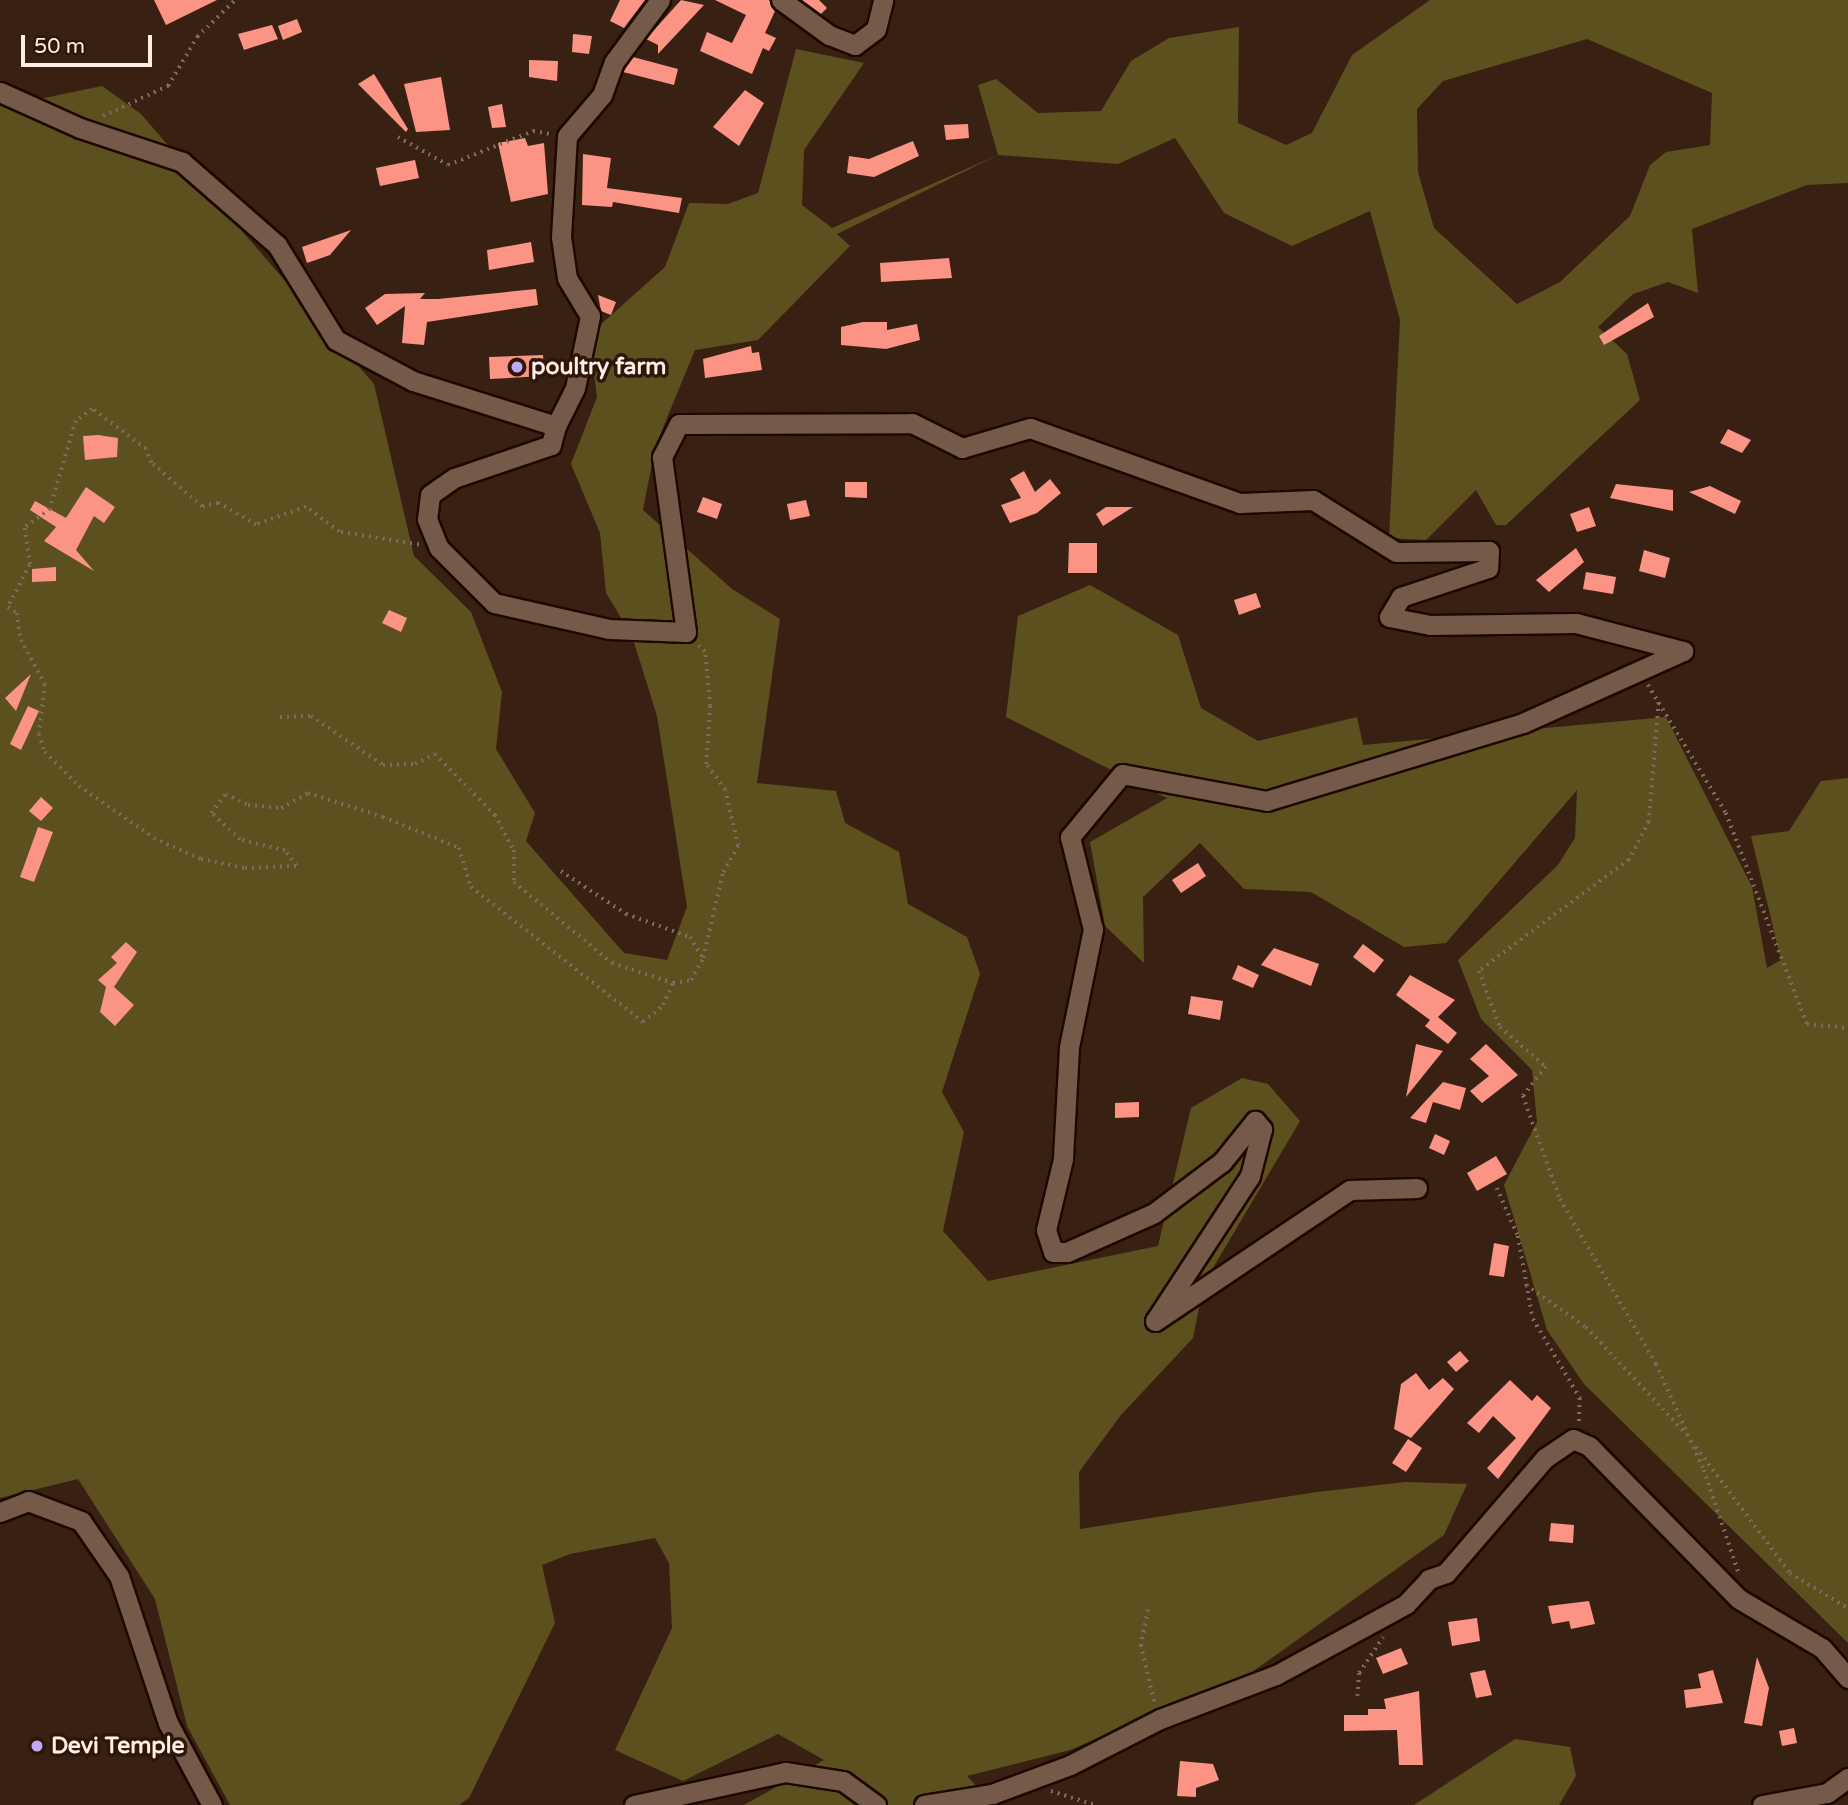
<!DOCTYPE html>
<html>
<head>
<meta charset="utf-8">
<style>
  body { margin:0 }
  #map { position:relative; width:1848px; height:1805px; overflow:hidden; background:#382113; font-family:"Varela Round",sans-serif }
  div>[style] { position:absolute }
  .green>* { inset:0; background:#5c501f }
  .building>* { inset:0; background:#fb9484 }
  .path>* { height:3.5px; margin-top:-1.75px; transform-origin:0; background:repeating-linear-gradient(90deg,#7f6a5e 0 2px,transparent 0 7px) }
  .roads { filter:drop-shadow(2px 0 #1e0900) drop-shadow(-2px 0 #1e0900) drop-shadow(0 2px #1e0900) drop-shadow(0 -2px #1e0900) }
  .street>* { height:19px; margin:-9.5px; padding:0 9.5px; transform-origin:9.5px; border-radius:9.5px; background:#755a4a }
  .dots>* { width:19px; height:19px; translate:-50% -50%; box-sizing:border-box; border:4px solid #2e1709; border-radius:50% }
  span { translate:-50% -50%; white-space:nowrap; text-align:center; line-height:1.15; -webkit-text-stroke:7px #2e1709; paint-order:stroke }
  .poi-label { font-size:23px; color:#feeee5; font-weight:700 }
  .left { translate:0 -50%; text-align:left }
  .scale { position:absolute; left:21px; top:35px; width:131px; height:32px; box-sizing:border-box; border:4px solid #feeee5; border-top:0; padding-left:9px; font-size:21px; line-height:24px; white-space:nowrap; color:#feeee5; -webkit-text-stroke:5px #2e1709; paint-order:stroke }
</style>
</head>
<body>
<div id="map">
  <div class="green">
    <div style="clip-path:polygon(evenodd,1430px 0,1848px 0,1848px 183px,1807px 185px,1692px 229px,1698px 293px,1668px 282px,1633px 294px,1598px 327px,1627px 354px,1640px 400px,1506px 525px,1496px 525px,1476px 490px,1426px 540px,1389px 538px,1400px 320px,1370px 211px,1292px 246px,1224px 213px,1175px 138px,1118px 164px,998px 155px,837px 234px,850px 246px,758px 340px,695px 350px,655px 447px,643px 510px,732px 589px,780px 619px,757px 783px,836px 791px,845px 823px,899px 852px,908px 904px,967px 937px,980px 974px,942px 1092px,964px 1132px,943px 1231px,988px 1281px,1158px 1246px,1191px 1108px,1242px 1078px,1268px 1084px,1300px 1121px,1204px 1283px,1193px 1338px,1121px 1415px,1079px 1472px,1080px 1529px,1317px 1492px,1405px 1482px,1467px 1484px,1444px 1535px,1252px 1672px,1070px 1750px,967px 1776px,986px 1796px,984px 1805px,744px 1805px,824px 1760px,778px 1734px,683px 1781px,615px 1750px,672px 1628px,669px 1563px,655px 1538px,570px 1554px,542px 1565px,555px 1623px,469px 1798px,459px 1805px,230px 1805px,187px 1726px,155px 1599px,78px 1479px,0 1498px,0 95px,20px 103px,102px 86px,141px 114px,374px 384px,414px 556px,471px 612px,502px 692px,496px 749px,535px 813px,526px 841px,624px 953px,667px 960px,687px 907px,657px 716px,632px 636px,606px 593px,600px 533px,571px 464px,597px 397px,589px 335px,665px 267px,689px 203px,728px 204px,758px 193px,796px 49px,864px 63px,804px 150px,802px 205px,832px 228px,998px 155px,978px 85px,996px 79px,1038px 113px,1101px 111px,1131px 61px,1169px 38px,1239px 27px,1238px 123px,1286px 145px,1312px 133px,1352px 55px,1430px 0,1587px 39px,1712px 93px,1710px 145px,1666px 152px,1650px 165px,1630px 216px,1560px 282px,1517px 304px,1434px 228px,1418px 172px,1417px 109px,1443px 81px,1587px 39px)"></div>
    <div style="clip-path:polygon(1090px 585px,1178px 635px,1201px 708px,1258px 741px,1357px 717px,1363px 745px,1666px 717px,1752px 887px,1767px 968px,1781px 960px,1751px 836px,1789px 831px,1821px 781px,1848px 778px,1848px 1643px,1584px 1384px,1547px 1330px,1504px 1185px,1537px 1122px,1532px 1070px,1481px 1019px,1458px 960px,1558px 865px,1575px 838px,1577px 790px,1446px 943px,1404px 947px,1311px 892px,1244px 889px,1200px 843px,1143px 897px,1144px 963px,1105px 926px,1090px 842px,1167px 798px,1006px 717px,1018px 616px)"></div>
    <div style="clip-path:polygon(1515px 1739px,1570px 1747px,1576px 1776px,1559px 1805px,1414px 1805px)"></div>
  </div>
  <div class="building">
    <div style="clip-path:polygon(154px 0,217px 0,166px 25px)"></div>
    <div style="clip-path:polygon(620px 0,645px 0,624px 28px,610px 21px)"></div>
    <div style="clip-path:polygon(681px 0,704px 5px,658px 54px,658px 45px,646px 39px)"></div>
    <div style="clip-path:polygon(715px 0,769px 0,775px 11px,765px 33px,776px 38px,769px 51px,763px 48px,752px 74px,700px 51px,707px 32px,732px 43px,746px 15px)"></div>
    <div style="clip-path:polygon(802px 0,819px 0,827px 8px,821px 14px)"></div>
    <div style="clip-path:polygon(297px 19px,302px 32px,283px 40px,278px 26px)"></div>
    <div style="clip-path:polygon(272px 25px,278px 39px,244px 50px,238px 34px)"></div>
    <div style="clip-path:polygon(573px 34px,592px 36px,589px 54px,572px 52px)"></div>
    <div style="clip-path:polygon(633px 57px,678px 69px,674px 85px,623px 72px)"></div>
    <div style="clip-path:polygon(529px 60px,558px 61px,557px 81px,529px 77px)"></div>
    <div style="clip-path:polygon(374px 74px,408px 129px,406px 132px,358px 84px)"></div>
    <div style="clip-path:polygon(441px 77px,450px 130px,416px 132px,404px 84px)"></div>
    <div style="clip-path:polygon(745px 90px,764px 103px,739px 146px,713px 127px)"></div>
    <div style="clip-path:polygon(502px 104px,506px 127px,492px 128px,488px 107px)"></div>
    <div style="clip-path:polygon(968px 124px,969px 138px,946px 140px,944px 125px)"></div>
    <div style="clip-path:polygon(525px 138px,528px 146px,544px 143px,548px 194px,511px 202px,498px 143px)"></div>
    <div style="clip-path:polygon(913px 141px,919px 156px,874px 177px,847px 173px,849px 156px,869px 159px)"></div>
    <div style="clip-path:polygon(583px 154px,611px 158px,607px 188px,682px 198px,679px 213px,613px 202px,612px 207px,582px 205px)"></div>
    <div style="clip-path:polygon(415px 160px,419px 178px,380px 186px,376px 168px)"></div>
    <div style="clip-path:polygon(351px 230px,330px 255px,307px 263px,302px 247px)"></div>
    <div style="clip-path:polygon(531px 242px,534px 262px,489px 270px,487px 250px)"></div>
    <div style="clip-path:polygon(949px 258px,952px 278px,881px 282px,880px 263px)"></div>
    <div style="clip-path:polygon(536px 289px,538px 305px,427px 322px,424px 345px,402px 343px,405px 306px,377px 325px,365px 308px,385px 294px,425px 293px,420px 299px,438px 299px)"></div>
    <div style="clip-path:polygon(598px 295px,616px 302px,611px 315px,601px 311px)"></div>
    <div style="clip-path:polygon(1648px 303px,1654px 317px,1604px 345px,1599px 336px)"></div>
    <div style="clip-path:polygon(863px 322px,887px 322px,887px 330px,917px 324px,920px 340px,886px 349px,841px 345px,841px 327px)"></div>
    <div style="clip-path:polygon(751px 346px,752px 353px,759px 352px,762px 370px,705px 378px,703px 359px)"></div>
    <div style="clip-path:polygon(543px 355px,544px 376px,490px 379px,489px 357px)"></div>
    <div style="clip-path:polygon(1728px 429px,1751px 440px,1742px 453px,1720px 443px)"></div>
    <div style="clip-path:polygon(98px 435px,118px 438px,117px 457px,85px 460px,83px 436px)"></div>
    <div style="clip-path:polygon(1024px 471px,1035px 492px,1050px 479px,1061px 493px,1037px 513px,1010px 523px,1001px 505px,1021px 498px,1010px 479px)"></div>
    <div style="clip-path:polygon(845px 482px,867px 482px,867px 498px,845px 497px)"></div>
    <div style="clip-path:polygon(1616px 484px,1673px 490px,1673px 511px,1610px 498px)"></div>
    <div style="clip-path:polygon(1710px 486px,1741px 501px,1735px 514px,1689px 492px)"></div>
    <div style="clip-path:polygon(86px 487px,115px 507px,104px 523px,94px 516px,76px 550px,94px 571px,44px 541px,56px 527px,30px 510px,35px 501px,66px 518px)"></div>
    <div style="clip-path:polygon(703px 497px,722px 504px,717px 519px,697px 512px)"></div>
    <div style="clip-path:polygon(806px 500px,810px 516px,790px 520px,787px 504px)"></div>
    <div style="clip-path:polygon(1106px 507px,1133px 507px,1103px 526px,1096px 514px)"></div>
    <div style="clip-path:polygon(1589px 507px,1596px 526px,1577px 532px,1570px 514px)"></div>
    <div style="clip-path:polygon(1069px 543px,1097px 543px,1097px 573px,1068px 573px)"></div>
    <div style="clip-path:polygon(1576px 548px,1584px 562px,1549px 592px,1536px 580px)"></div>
    <div style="clip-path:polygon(1644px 550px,1670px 558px,1665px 578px,1639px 571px)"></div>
    <div style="clip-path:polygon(56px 567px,56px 581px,32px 582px,32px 569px)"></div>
    <div style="clip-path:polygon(1586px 572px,1616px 577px,1613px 594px,1583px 589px)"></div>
    <div style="clip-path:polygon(1256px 593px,1261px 607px,1239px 615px,1234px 600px)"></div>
    <div style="clip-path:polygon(389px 610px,407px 618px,401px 632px,382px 623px)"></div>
    <div style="clip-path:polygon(31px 674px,16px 711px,5px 698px)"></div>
    <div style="clip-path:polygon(28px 706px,39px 711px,21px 750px,10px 744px)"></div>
    <div style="clip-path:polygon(41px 797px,53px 808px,41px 821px,29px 811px)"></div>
    <div style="clip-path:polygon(38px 827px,53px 832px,34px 882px,20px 877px)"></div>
    <div style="clip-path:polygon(1198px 863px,1206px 876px,1181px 893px,1172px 880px)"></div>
    <div style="clip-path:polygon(126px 942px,137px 952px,114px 987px,134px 1005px,115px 1026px,100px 1012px,106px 987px,98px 980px,117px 963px,111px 957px)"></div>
    <div style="clip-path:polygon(1363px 944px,1384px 960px,1374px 973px,1353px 957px)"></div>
    <div style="clip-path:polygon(1274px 948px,1319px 964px,1311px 986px,1261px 965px)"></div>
    <div style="clip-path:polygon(1238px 965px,1259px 975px,1253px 988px,1232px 979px)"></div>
    <div style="clip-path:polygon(1410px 975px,1455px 1000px,1438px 1017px,1457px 1033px,1448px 1044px,1425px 1026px,1430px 1020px,1396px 995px)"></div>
    <div style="clip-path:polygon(1191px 996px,1223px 1001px,1220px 1020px,1188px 1014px)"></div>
    <div style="clip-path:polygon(1416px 1044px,1443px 1051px,1406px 1097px)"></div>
    <div style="clip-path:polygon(1486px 1044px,1518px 1075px,1482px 1103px,1470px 1091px,1489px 1076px,1470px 1059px)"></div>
    <div style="clip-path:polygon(1443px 1082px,1466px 1088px,1460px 1110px,1433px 1102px,1426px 1123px,1410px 1118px)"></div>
    <div style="clip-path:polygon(1139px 1102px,1139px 1117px,1115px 1118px,1115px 1103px)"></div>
    <div style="clip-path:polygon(1435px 1134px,1450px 1141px,1444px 1155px,1429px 1148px)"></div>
    <div style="clip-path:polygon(1496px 1156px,1507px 1174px,1477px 1191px,1467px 1173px)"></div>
    <div style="clip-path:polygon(1494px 1243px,1509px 1246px,1504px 1277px,1489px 1275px)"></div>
    <div style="clip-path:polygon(1460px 1351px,1469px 1361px,1456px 1372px,1447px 1362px)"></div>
    <div style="clip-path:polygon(1416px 1373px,1429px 1390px,1443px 1378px,1454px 1389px,1411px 1438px,1394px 1429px,1401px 1384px)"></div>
    <div style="clip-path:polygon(1510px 1380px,1532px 1401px,1537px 1395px,1551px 1408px,1498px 1479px,1487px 1468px,1516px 1438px,1493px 1416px,1479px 1433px,1467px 1423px)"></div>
    <div style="clip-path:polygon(1408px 1439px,1422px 1448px,1406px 1472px,1392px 1463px)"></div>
    <div style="clip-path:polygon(1551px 1523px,1574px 1525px,1573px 1543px,1549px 1541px)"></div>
    <div style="clip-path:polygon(1589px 1601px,1595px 1624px,1571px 1629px,1569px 1621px,1552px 1624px,1548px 1606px)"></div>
    <div style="clip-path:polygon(1477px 1618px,1480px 1641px,1452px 1646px,1448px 1622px)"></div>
    <div style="clip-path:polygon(1401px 1648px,1408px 1664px,1383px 1674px,1376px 1658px)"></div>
    <div style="clip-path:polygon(1757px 1657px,1769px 1688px,1762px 1726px,1744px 1723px)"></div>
    <div style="clip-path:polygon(1485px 1670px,1492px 1695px,1476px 1698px,1470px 1673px)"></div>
    <div style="clip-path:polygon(1713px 1670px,1723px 1703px,1686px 1708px,1684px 1690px,1701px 1688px,1698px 1674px)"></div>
    <div style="clip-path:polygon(1419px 1691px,1423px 1765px,1399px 1765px,1397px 1730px,1344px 1731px,1344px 1715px,1368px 1715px,1368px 1709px,1386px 1709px,1384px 1699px)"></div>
    <div style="clip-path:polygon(1794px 1728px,1797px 1743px,1782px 1746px,1779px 1731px)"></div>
    <div style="clip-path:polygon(1180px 1761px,1213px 1764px,1219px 1780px,1196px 1788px,1196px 1797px,1177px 1796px)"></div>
  </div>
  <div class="path">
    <div style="left:103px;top:116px;width:72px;rotate:-24.8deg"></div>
    <div style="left:168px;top:86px;width:57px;rotate:-59.4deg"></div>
    <div style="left:197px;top:37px;width:53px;rotate:-44.2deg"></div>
    <div style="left:398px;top:137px;width:57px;rotate:29.2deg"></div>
    <div style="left:448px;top:165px;width:92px;rotate:-21.8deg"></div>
    <div style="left:533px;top:131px;width:17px;rotate:10deg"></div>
    <div style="left:419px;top:545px;width:81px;rotate:-170.8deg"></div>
    <div style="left:339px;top:532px;width:41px;rotate:-142.9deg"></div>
    <div style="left:306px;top:507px;width:53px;rotate:160.2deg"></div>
    <div style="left:256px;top:525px;width:44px;rotate:-149.9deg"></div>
    <div style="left:218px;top:503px;width:16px;rotate:166deg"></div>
    <div style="left:202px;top:507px;width:67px;rotate:-139.2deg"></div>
    <div style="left:151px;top:463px;width:15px;rotate:-110deg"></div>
    <div style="left:146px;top:449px;width:67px;rotate:-143.5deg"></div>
    <div style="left:92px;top:409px;width:20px;rotate:143deg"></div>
    <div style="left:76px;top:421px;width:92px;rotate:106.5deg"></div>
    <div style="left:50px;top:509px;width:31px;rotate:143deg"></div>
    <div style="left:25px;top:528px;width:37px;rotate:82deg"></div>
    <div style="left:30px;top:565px;width:47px;rotate:117.6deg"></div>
    <div style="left:8px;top:607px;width:11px;rotate:34deg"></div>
    <div style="left:17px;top:613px;width:27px;rotate:82deg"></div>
    <div style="left:21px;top:640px;width:50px;rotate:61.4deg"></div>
    <div style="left:45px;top:684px;width:50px;rotate:96.8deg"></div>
    <div style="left:39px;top:734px;width:19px;rotate:72deg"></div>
    <div style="left:45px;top:752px;width:48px;rotate:45deg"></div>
    <div style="left:79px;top:786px;width:91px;rotate:34.7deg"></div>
    <div style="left:154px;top:838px;width:51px;rotate:24.1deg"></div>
    <div style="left:201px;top:859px;width:45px;rotate:11.6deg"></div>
    <div style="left:245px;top:868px;width:51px;rotate:-2.2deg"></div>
    <div style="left:296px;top:866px;width:19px;rotate:-126deg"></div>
    <div style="left:285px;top:851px;width:46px;rotate:-166.3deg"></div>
    <div style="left:240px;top:840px;width:40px;rotate:-137deg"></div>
    <div style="left:211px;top:813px;width:24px;rotate:-52deg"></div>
    <div style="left:226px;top:794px;width:25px;rotate:27deg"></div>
    <div style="left:248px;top:805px;width:33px;rotate:5deg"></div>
    <div style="left:281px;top:808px;width:31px;rotate:-29deg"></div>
    <div style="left:308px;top:793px;width:79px;rotate:17.7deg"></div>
    <div style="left:383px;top:817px;width:82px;rotate:22.2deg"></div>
    <div style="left:459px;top:848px;width:41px;rotate:72.9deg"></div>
    <div style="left:471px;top:887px;width:219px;rotate:38.1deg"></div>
    <div style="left:643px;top:1022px;width:26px;rotate:-40deg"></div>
    <div style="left:663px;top:1005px;width:24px;rotate:-66deg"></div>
    <div style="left:1648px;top:685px;width:150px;rotate:58.6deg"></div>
    <div style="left:1726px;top:813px;width:226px;rotate:69deg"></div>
    <div style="left:1807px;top:1024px;width:41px;rotate:5.6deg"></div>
    <div style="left:1659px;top:702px;width:120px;rotate:94.8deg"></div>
    <div style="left:1649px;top:822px;width:43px;rotate:117.8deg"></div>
    <div style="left:1629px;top:860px;width:187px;rotate:143.5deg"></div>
    <div style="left:1479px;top:971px;width:60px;rotate:69.4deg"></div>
    <div style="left:1500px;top:1027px;width:61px;rotate:41deg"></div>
    <div style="left:1546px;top:1067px;width:37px;rotate:128deg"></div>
    <div style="left:1523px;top:1096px;width:109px;rotate:70.2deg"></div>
    <div style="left:1560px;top:1199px;width:191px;rotate:59.8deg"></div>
    <div style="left:1656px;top:1364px;width:116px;rotate:65.6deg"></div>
    <div style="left:1704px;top:1470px;width:107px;rotate:71.4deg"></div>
    <div style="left:280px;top:717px;width:31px;rotate:-2deg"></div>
    <div style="left:311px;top:716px;width:87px;rotate:34.2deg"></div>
    <div style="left:383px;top:765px;width:32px;rotate:-2deg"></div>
    <div style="left:415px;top:764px;width:22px;rotate:-27deg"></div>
    <div style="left:435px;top:754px;width:86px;rotate:45.5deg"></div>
    <div style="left:495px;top:815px;width:40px;rotate:62deg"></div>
    <div style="left:514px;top:850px;width:32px;rotate:90deg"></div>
    <div style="left:514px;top:882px;width:127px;rotate:39.6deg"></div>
    <div style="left:612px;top:963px;width:64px;rotate:18.2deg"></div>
    <div style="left:673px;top:983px;width:18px;rotate:-9deg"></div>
    <div style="left:691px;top:980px;width:25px;rotate:-61deg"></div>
    <div style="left:703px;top:958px;width:88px;rotate:-76.9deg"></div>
    <div style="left:723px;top:872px;width:30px;rotate:-60deg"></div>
    <div style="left:738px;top:846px;width:57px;rotate:-103.1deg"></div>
    <div style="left:725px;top:790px;width:32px;rotate:-126deg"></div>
    <div style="left:706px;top:764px;width:58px;rotate:-86.1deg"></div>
    <div style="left:710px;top:706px;width:54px;rotate:-95.3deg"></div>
    <div style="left:705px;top:652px;width:10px;rotate:-135deg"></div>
    <div style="left:561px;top:871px;width:78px;rotate:33.5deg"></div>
    <div style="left:626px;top:914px;width:68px;rotate:19.8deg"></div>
    <div style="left:690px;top:937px;width:25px;rotate:58deg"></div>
    <div style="left:1497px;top:1188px;width:52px;rotate:66.4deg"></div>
    <div style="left:1518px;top:1236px;width:84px;rotate:79.8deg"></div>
    <div style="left:1533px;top:1319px;width:92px;rotate:59.3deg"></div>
    <div style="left:1580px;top:1398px;width:25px;rotate:92deg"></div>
    <div style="left:1526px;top:1285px;width:73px;rotate:35deg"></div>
    <div style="left:1586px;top:1327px;width:148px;rotate:46.9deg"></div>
    <div style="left:1696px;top:1447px;width:157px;rotate:53.3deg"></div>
    <div style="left:1790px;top:1573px;width:68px;rotate:31.1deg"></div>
    <div style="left:1148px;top:1610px;width:36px;rotate:101deg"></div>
    <div style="left:1141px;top:1645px;width:61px;rotate:76.7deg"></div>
    <div style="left:1357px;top:1696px;width:23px;rotate:-85deg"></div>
    <div style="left:1359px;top:1673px;width:43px;rotate:-56.3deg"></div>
    <div style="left:1051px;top:1791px;width:46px;rotate:17.7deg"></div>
  </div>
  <div class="roads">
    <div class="street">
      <div style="left:781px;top:0;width:59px;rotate:36.1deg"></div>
      <div style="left:829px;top:35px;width:28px;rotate:21deg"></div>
      <div style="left:855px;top:45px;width:26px;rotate:-37deg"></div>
      <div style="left:876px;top:29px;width:30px;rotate:-76deg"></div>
      <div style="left:0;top:92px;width:88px;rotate:24.2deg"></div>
      <div style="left:80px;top:128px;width:108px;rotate:18.4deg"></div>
      <div style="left:182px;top:162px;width:126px;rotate:41.1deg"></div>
      <div style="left:277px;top:245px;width:112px;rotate:58.2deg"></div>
      <div style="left:336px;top:340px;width:87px;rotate:28deg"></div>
      <div style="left:413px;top:381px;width:150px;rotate:17.5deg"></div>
      <div style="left:556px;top:426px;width:20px;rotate:105deg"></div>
      <div style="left:551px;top:445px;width:102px;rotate:161.2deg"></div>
      <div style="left:454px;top:478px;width:29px;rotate:145deg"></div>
      <div style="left:430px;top:495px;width:24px;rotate:97deg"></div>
      <div style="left:427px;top:519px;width:31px;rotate:68deg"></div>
      <div style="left:439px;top:548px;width:78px;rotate:45deg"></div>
      <div style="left:494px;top:603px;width:118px;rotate:12.7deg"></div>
      <div style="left:609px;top:629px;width:77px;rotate:2.2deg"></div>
      <div style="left:686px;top:632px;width:177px;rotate:-97.8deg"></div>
      <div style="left:662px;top:457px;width:37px;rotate:-63deg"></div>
      <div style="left:679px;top:424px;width:233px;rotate:-0.2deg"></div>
      <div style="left:912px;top:423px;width:56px;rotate:26.6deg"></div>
      <div style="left:962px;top:448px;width:71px;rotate:-16.4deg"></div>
      <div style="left:1030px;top:428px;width:223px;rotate:19.7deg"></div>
      <div style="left:1240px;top:503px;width:73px;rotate:-2.4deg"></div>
      <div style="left:1313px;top:500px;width:98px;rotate:32.1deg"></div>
      <div style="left:1396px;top:552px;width:93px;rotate:-0.6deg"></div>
      <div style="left:1489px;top:551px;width:17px;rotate:93deg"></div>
      <div style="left:1488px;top:568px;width:92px;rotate:161.6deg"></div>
      <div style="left:1401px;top:597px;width:23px;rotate:121deg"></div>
      <div style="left:1389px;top:617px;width:42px;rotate:11deg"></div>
      <div style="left:1430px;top:625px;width:146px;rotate:-0.8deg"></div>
      <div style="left:1576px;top:623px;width:111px;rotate:14.7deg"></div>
      <div style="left:1683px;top:651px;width:175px;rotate:155.8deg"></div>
      <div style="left:1523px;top:723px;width:268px;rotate:163.1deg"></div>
      <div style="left:1267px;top:801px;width:147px;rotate:-169.5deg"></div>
      <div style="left:1122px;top:774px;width:82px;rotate:129.5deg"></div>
      <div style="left:1070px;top:837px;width:95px;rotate:76deg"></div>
      <div style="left:1093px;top:929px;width:120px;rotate:101.5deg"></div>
      <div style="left:1069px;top:1047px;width:112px;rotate:93.1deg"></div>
      <div style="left:1063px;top:1159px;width:73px;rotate:103.5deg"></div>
      <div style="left:1046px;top:1230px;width:23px;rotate:72deg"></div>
      <div style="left:1053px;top:1252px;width:14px"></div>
      <div style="left:1067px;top:1252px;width:95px;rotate:-24.1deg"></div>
      <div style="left:1154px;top:1213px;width:85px;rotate:-36.9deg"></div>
      <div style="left:1222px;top:1162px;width:53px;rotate:-51.2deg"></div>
      <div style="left:1255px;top:1121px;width:11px;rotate:49deg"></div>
      <div style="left:1262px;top:1129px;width:49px;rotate:104.3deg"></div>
      <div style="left:1250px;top:1176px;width:173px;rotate:123.2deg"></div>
      <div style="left:1155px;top:1321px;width:235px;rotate:-33.9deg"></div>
      <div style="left:1350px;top:1190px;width:67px;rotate:-1.7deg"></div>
      <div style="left:556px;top:426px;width:42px;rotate:-63.4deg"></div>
      <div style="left:575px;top:388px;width:74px;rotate:-78.2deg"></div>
      <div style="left:590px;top:316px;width:44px;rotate:-121.2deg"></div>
      <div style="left:567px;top:278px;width:41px;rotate:-98.3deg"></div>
      <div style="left:561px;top:237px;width:101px;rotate:-86.6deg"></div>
      <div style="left:567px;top:136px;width:54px;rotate:-49.5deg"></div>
      <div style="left:602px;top:95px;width:35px;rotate:-70deg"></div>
      <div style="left:614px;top:62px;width:77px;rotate:-53.4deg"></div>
      <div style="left:0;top:1512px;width:30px;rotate:-21deg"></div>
      <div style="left:28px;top:1501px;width:57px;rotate:20.7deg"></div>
      <div style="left:81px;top:1521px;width:67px;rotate:55.4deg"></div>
      <div style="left:119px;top:1576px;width:155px;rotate:71.6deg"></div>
      <div style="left:168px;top:1723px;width:93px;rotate:61.8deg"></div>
      <div style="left:634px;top:1805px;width:155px;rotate:-12.3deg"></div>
      <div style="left:785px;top:1772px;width:59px;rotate:8.8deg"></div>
      <div style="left:843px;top:1781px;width:41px;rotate:36deg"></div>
      <div style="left:924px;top:1805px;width:69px;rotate:-9.2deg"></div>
      <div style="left:992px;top:1794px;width:83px;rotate:-20.4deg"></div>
      <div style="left:1070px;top:1765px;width:101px;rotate:-27.1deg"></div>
      <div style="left:1160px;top:1719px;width:124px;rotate:-20.8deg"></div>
      <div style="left:1276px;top:1675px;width:148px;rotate:-28.6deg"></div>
      <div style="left:1406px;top:1604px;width:34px;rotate:-47deg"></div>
      <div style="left:1429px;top:1579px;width:18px;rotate:-19deg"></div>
      <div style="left:1446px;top:1573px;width:152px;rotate:-49.3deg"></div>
      <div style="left:1545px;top:1458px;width:34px;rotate:-34deg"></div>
      <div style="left:1573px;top:1439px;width:17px;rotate:24deg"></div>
      <div style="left:1589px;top:1446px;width:214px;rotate:45.6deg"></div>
      <div style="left:1739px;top:1599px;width:96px;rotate:30.6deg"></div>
      <div style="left:1822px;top:1648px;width:40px;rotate:49deg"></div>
      <div style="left:1762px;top:1805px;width:66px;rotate:-10.5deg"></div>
      <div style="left:1827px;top:1793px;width:26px;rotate:-36deg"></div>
    </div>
  </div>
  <div class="dots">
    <div style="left:517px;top:367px;background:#c2a8f2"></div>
    <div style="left:37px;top:1746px;background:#c2a8f2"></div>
  </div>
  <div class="poi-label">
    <span class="left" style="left:531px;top:367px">poultry farm</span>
    <span class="left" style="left:51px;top:1746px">Devi Temple</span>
  </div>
  <div class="scale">50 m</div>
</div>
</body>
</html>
